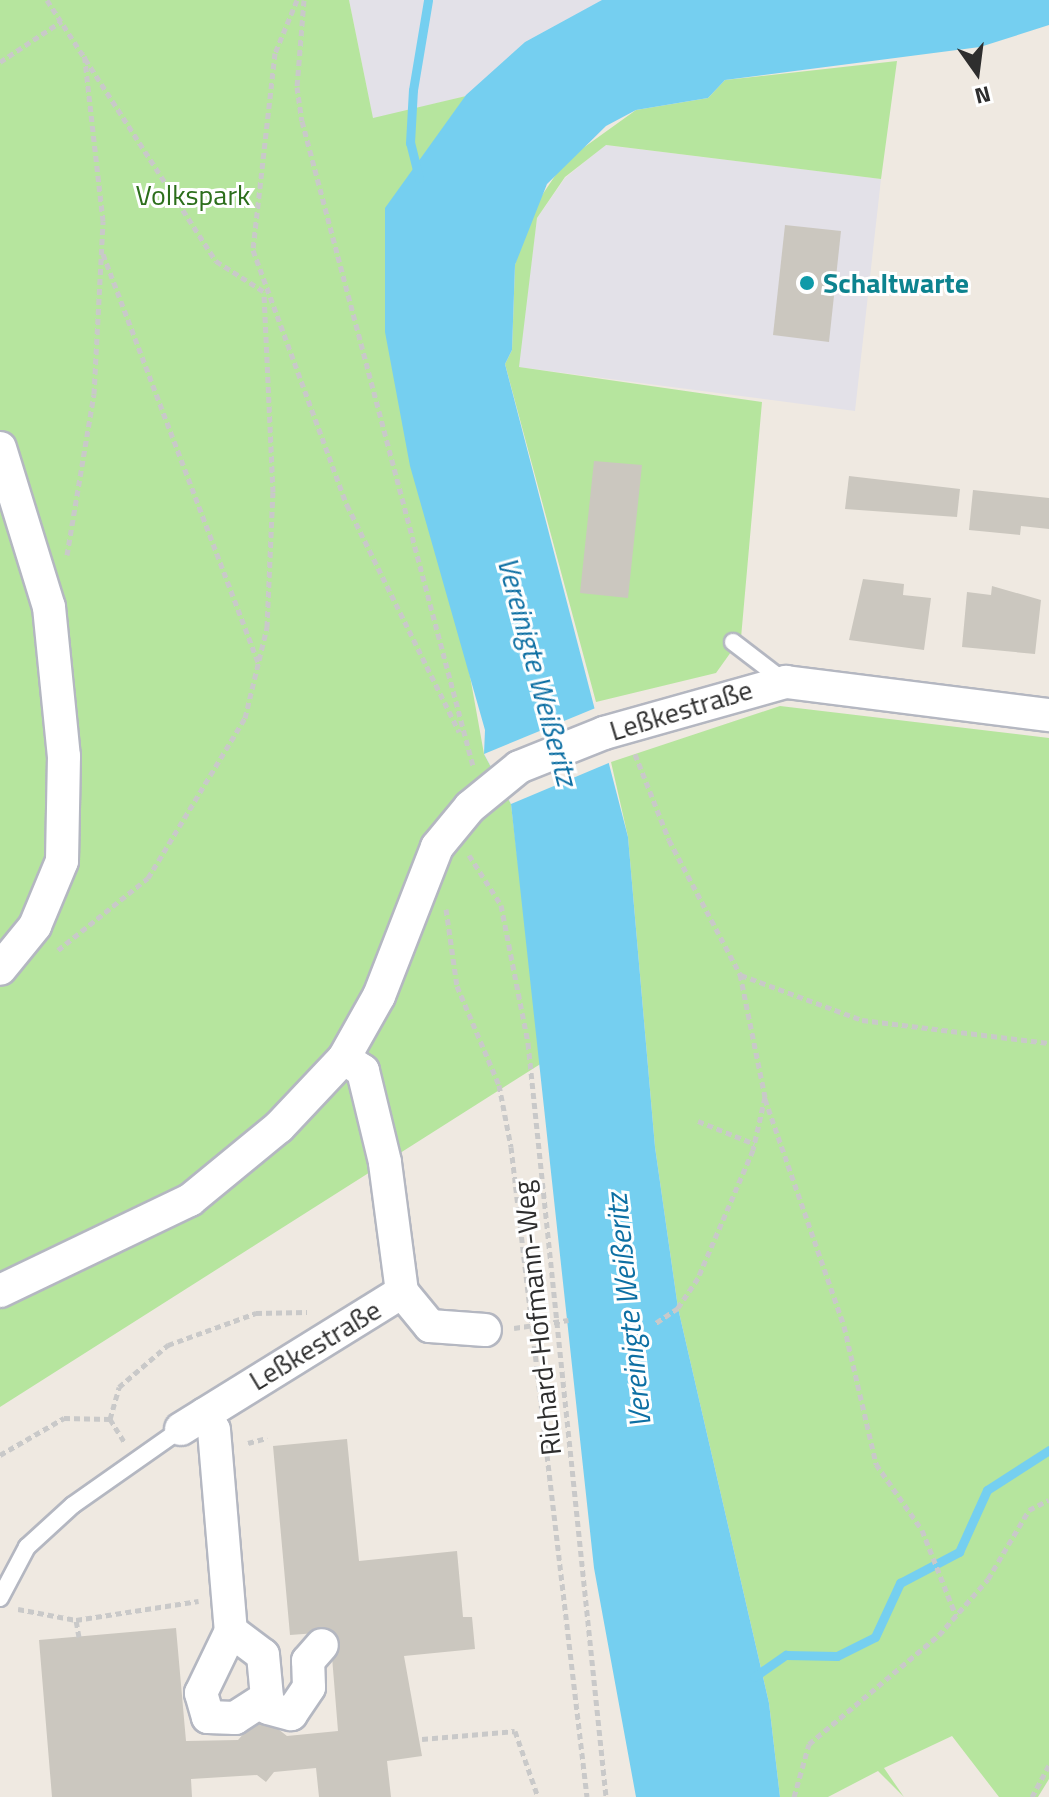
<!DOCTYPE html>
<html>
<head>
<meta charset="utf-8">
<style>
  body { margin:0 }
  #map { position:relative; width:1049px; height:1797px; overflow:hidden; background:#efe9e1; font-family:"Titillium Web",sans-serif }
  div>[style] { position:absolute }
  .industrial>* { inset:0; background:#e3e1e8 }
  .green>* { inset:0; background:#b6e59e }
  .water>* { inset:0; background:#75cff0 }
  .pier>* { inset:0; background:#efe9e1 }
  .stream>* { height:9px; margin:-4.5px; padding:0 4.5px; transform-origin:4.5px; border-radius:4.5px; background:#75cff0 }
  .building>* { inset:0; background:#cbc7bf }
  .path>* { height:5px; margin-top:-2.5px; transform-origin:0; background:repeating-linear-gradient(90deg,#c9c9c9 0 6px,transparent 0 10px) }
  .roads { filter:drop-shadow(2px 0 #b4b7c1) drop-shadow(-2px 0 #b4b7c1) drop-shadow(0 2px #b4b7c1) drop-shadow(0 -2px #b4b7c1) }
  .service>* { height:16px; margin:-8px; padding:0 8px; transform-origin:8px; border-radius:8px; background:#fff }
  .minor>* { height:32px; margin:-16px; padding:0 16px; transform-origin:16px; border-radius:16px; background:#fff }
  .dots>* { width:22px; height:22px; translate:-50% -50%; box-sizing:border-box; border:4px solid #fff; border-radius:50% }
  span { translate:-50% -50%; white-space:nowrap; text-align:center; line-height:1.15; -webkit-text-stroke:6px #fff; paint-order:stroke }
  .park-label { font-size:28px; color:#2c6e1b }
  .culture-label { font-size:28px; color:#0d838f; font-weight:700 }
  .left { translate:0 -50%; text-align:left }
  .street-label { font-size:28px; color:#2e2e2e }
  .water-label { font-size:30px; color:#0d6fa3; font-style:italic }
  .north { position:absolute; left:937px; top:32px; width:80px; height:80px; -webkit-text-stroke:6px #fff; paint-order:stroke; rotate:166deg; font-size:22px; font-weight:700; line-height:32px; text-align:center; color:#2e2e2e }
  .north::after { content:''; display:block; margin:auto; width:28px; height:36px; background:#2e2e2e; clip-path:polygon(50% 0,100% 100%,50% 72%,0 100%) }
</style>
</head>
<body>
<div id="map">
  <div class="industrial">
    <div style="clip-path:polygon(349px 0,603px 0,525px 42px,466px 96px,373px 119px)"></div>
    <div style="clip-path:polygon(605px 145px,881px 179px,855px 411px,518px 367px,537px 218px,565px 178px)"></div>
  </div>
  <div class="green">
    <div style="clip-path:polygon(0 0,349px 0,373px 118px,466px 96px,386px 208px,484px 754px,511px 804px,542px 1063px,0 1407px)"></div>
    <div style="clip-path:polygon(897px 61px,881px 179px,606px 145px,565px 177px,537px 218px,519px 367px,762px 402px,741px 638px,716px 673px,596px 702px,505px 364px,512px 350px,515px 265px,528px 216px,565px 161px,636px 110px,708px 98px,725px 80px)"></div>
    <div style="clip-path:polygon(780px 706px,1049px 738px,1049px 1779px,1038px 1797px,999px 1797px,952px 1736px,884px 1768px,904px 1797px,878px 1771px,828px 1797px,780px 1797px,769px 1703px,678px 1308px,655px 1147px,628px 837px,611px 762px)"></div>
  </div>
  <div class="water">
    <div style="clip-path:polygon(602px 0,1049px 0,1049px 25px,980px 47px,725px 80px,708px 98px,636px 110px,606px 126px,547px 184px,515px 265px,512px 350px,505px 364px,628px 837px,655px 1147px,678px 1308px,769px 1703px,780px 1797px,636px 1797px,594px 1568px,511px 804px,484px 754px,485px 730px,410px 466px,385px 332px,385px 208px,466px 95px,525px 42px)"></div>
  </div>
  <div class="pier">
    <div style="clip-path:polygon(598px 707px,611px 762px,511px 804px,484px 754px)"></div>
  </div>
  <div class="stream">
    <div style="left:419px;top:178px;width:36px;rotate:-104deg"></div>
    <div style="left:410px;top:143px;width:53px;rotate:-86.8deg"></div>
    <div style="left:413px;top:90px;width:91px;rotate:-80.5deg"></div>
    <div style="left:754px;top:1677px;width:39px;rotate:-35deg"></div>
    <div style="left:786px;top:1655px;width:51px;rotate:1.1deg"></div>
    <div style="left:837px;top:1656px;width:42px;rotate:-26.6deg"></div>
    <div style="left:875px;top:1637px;width:60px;rotate:-65.2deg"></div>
    <div style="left:900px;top:1583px;width:67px;rotate:-27.7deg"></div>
    <div style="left:959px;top:1552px;width:68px;rotate:-65.7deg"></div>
    <div style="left:987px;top:1490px;width:74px;rotate:-32.8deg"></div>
  </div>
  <div class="building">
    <div style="clip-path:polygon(785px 225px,841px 231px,829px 342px,773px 335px)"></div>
    <div style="clip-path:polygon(594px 461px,642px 465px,628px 598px,580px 593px)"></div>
    <div style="clip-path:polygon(849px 476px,960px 489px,957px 517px,845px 509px)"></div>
    <div style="clip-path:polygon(973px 490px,1049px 498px,1049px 529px,1021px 526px,1020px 535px,969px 530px)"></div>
    <div style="clip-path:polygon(863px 579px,904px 584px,903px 595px,931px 598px,924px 650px,849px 640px)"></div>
    <div style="clip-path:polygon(992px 586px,1041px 600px,1035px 654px,962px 647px,967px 592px,991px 595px)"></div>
    <div style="clip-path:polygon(347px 1439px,359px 1561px,457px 1551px,463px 1617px,472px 1617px,475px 1649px,404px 1656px,422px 1756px,387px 1761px,391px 1797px,319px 1797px,316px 1768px,274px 1772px,266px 1782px,257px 1775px,191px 1779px,192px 1797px,52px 1797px,39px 1640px,176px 1628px,186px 1741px,238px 1740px,260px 1715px,287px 1736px,338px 1731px,330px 1632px,290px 1635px,273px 1446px)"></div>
  </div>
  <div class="path">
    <div style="left:47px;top:0;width:311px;rotate:57.1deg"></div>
    <div style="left:216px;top:261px;width:56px;rotate:32.6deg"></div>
    <div style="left:297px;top:0;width:57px;rotate:112.5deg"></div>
    <div style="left:275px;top:53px;width:198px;rotate:96.4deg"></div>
    <div style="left:253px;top:250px;width:272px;rotate:69.8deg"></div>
    <div style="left:347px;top:505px;width:253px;rotate:63.7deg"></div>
    <div style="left:304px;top:0;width:87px;rotate:94.6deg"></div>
    <div style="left:297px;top:87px;width:34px;rotate:82deg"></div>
    <div style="left:302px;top:121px;width:667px;rotate:75.15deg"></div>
    <div style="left:0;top:62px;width:74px;rotate:-33.5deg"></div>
    <div style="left:103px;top:254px;width:437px;rotate:69.2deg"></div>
    <div style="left:67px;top:555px;width:163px;rotate:-80.5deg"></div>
    <div style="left:94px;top:394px;width:173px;rotate:-87deg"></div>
    <div style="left:103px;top:221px;width:170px;rotate:-96.4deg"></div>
    <div style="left:635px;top:754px;width:92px;rotate:68.4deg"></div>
    <div style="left:669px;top:840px;width:152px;rotate:62.1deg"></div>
    <div style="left:740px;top:974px;width:126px;rotate:78.5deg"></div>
    <div style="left:765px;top:1097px;width:54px;rotate:102.8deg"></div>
    <div style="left:753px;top:1150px;width:139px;rotate:113.3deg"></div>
    <div style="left:698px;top:1278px;width:36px;rotate:124deg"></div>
    <div style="left:678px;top:1308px;width:27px;rotate:146deg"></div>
    <div style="left:469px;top:855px;width:59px;rotate:57.4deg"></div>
    <div style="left:501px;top:905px;width:141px;rotate:78.9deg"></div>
    <div style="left:528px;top:1043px;width:758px;rotate:84.09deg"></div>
    <div style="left:446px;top:909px;width:78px;rotate:81.9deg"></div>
    <div style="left:457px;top:986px;width:108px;rotate:67deg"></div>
    <div style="left:499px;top:1085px;width:63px;rotate:79deg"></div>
    <div style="left:511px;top:1147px;width:654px;rotate:83.33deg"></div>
    <div style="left:58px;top:950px;width:115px;rotate:-38.7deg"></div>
    <div style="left:148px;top:878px;width:187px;rotate:-58.8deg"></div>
    <div style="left:245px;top:718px;width:94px;rotate:-76.4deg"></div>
    <div style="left:267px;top:627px;width:135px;rotate:-87.5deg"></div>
    <div style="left:273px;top:492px;width:200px;rotate:-92.6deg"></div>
    <div style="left:741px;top:975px;width:129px;rotate:20.4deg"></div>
    <div style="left:862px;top:1020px;width:188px;rotate:7deg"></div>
    <div style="left:765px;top:1099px;width:240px;rotate:70.8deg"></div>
    <div style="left:844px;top:1326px;width:142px;rotate:76.9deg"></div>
    <div style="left:876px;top:1464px;width:80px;rotate:55.1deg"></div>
    <div style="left:922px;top:1530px;width:92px;rotate:68.4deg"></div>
    <div style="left:698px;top:1121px;width:61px;rotate:22deg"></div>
    <div style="left:514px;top:1328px;width:55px;rotate:-8.4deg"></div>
    <div style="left:110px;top:1419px;width:33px;rotate:-74deg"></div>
    <div style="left:119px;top:1387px;width:65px;rotate:-40.6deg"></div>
    <div style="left:168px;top:1345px;width:94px;rotate:-20deg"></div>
    <div style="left:256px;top:1313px;width:51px;rotate:-1.1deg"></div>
    <div style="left:248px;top:1443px;width:20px;rotate:-15deg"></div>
    <div style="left:0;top:1455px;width:74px;rotate:-30deg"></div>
    <div style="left:64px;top:1418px;width:46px;rotate:1.2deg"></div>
    <div style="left:110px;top:1419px;width:28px;rotate:58deg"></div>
    <div style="left:18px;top:1609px;width:59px;rotate:10.7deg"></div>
    <div style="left:79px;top:1637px;width:17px;rotate:-100deg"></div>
    <div style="left:76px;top:1620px;width:124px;rotate:-8.8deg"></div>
    <div style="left:422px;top:1739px;width:93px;rotate:-4.9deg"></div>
    <div style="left:515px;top:1731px;width:70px;rotate:70.8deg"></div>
    <div style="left:794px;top:1797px;width:55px;rotate:-74.2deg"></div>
    <div style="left:809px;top:1744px;width:170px;rotate:-40deg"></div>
    <div style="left:939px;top:1635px;width:74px;rotate:-48.8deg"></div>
    <div style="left:988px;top:1579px;width:80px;rotate:-59.3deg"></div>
    <div style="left:1029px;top:1510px;width:22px;rotate:-27deg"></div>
    <div style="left:1032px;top:1797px;width:36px;rotate:-62deg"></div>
  </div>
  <div class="roads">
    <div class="service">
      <div style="left:733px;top:642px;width:64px;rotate:37.4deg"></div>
      <div style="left:0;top:1598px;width:58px;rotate:-62.1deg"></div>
      <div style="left:27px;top:1547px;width:62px;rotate:-42.4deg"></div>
      <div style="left:73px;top:1505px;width:132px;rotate:-35.1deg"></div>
    </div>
    <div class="minor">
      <div style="left:0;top:448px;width:166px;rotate:72.9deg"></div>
      <div style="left:49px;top:607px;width:150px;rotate:84.3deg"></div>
      <div style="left:64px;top:756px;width:105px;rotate:91.1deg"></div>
      <div style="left:62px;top:861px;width:70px;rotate:112.6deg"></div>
      <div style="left:35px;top:926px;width:55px;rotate:129.1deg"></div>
      <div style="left:0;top:1291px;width:211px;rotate:-25.6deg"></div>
      <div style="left:190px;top:1200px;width:115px;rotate:-39.4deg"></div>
      <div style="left:279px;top:1127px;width:95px;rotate:-46.7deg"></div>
      <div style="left:344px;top:1058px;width:71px;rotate:-60.6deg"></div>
      <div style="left:379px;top:996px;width:160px;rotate:-68.7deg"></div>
      <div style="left:437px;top:847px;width:52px;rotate:-50.5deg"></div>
      <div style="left:470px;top:807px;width:63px;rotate:-39.2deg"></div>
      <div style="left:519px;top:767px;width:92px;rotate:-21.8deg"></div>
      <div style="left:604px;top:733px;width:189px;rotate:-15.7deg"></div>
      <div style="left:786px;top:682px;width:265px;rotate:7.2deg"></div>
      <div style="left:402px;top:1292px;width:44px;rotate:50.5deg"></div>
      <div style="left:430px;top:1326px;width:55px;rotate:4.2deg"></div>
      <div style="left:205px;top:1414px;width:18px;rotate:61deg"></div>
      <div style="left:214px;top:1430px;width:202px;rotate:85.2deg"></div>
      <div style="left:231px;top:1631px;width:40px;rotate:37deg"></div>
      <div style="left:263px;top:1655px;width:53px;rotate:84.6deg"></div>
      <div style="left:268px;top:1708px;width:24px;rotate:15deg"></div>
      <div style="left:291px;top:1714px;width:32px;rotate:-56deg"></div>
      <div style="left:309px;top:1687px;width:26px;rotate:-92deg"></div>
      <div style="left:308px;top:1661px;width:21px;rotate:-49deg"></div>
      <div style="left:181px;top:1429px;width:260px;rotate:-31.8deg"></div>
      <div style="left:402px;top:1292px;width:131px;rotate:-97.5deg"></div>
      <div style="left:385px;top:1162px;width:94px;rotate:-103.6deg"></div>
      <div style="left:363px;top:1071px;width:23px;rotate:-146deg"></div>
      <div style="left:231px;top:1631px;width:69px;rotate:115.8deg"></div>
      <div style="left:201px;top:1693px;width:25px;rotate:74deg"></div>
      <div style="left:208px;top:1717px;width:27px;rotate:2deg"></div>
      <div style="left:235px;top:1718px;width:38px;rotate:-33deg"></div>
    </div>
  </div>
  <div class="dots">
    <div style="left:807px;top:283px;background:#0f9aa8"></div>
  </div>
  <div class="park-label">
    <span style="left:193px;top:195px">Volkspark</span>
  </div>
  <div class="culture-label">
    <span class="left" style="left:823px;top:283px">Schaltwarte</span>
  </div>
  <div class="street-label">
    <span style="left:681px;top:710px;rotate:-17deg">Leßkestraße</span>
    <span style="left:537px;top:1318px;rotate:-96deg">Richard-Hofmann-Weg</span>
    <span style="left:315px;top:1345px;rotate:-31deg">Leßkestraße</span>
  </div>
  <div class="water-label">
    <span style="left:538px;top:671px;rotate:75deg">Vereinigte Weißeritz</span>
    <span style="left:628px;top:1311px;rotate:-96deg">Vereinigte Weißeritz</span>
  </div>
  <div class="north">N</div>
</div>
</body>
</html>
